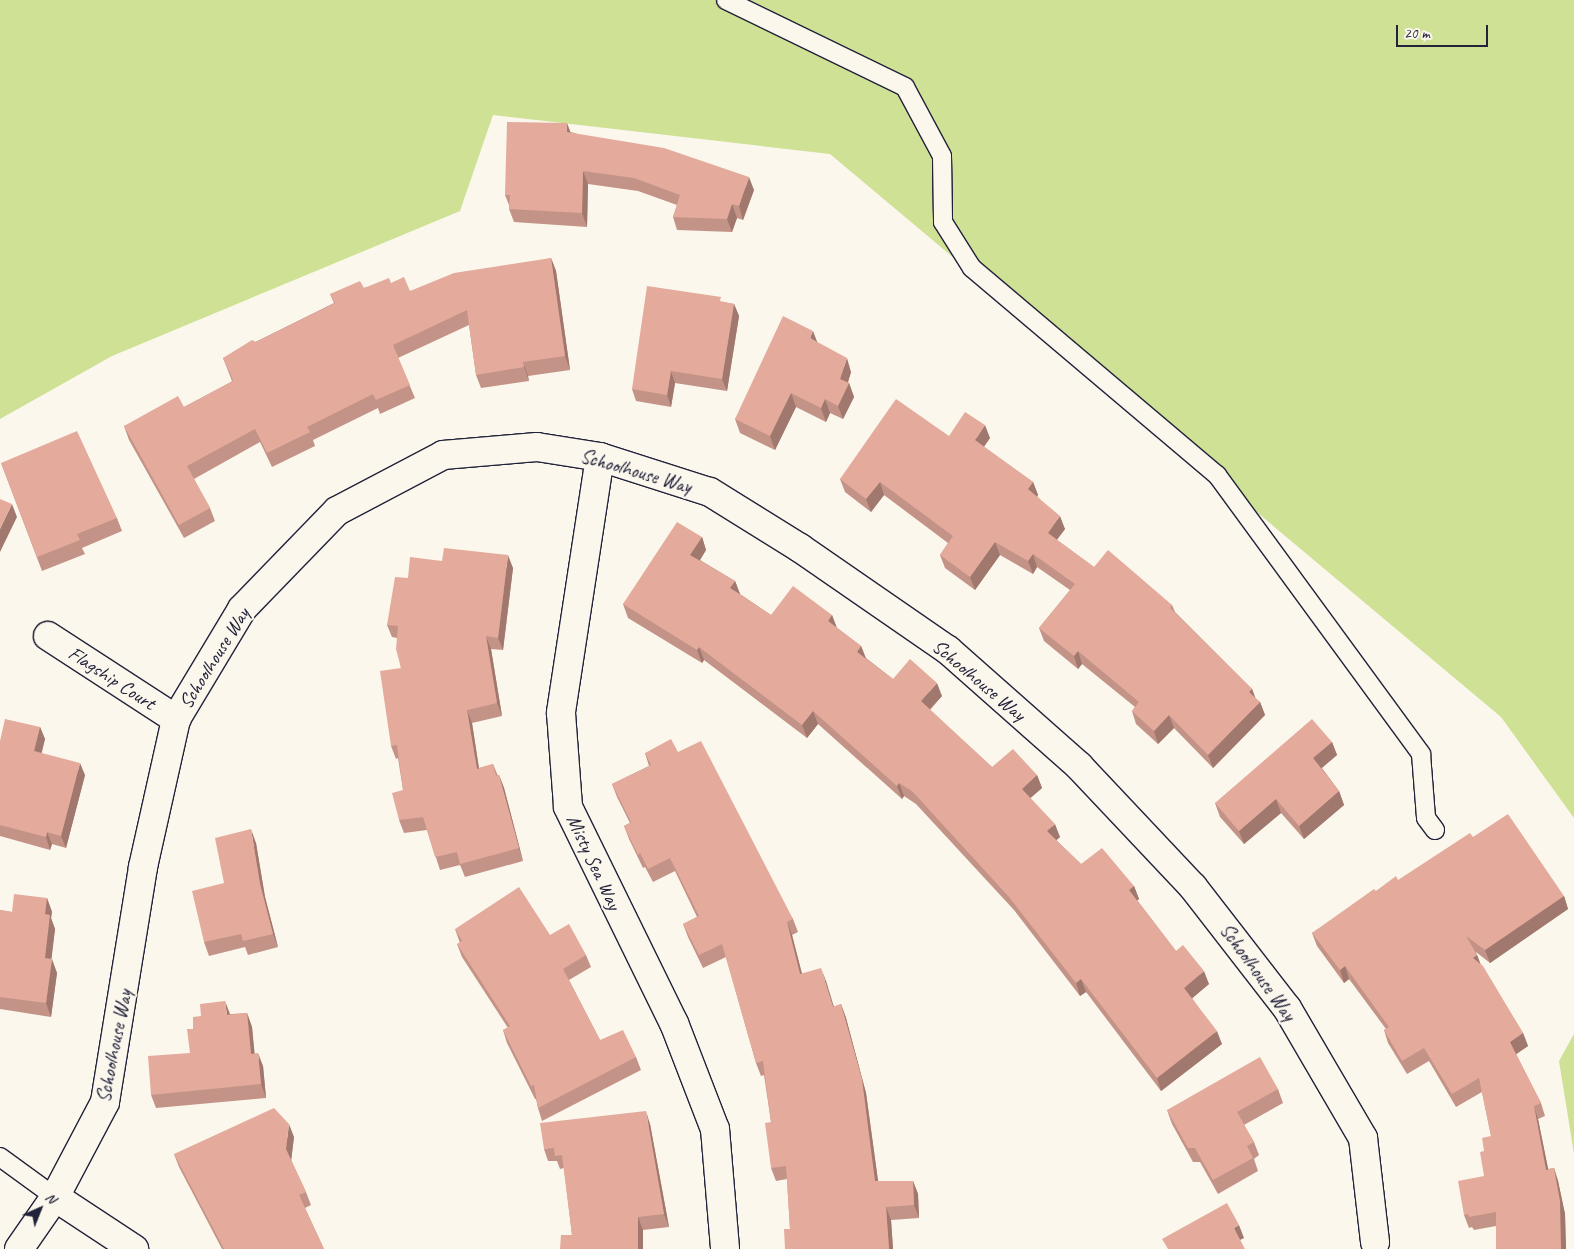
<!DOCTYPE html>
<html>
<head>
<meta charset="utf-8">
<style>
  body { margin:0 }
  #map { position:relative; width:1574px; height:1249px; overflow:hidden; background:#fbf7ec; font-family:Caveat,sans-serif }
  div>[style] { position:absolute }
  .green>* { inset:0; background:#cee195 }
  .roads { filter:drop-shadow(1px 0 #22223b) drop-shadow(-1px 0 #22223b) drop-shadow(0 1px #22223b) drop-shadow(0 -1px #22223b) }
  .service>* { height:18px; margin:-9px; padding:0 9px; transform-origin:9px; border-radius:9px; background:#fbf7ec }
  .minor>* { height:28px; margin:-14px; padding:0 14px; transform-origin:14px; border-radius:14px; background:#fbf7ec }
  .wall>* { inset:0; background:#c49387 }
  .shaded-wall>* { inset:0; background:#a0786e }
  .building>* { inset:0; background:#e4ab9d }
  span { translate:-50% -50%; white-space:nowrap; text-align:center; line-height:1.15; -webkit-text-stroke:4px #fbf7ec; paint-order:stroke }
  .street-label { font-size:20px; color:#22223b }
  .north { position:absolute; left:15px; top:1184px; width:50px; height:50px; -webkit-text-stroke:4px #fbf7ec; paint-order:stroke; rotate:44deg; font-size:14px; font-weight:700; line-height:20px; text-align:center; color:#22223b }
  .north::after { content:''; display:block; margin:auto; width:18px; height:22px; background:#22223b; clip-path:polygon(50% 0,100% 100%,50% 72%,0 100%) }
  .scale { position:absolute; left:1396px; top:25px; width:92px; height:22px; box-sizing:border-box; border:2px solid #22223b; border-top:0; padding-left:6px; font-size:15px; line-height:18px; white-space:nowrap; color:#22223b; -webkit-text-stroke:4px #fbf7ec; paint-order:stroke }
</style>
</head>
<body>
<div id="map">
  <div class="green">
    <div style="clip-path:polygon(0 0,1574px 0,1574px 818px,1501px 717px,830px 154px,493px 115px,460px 211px,112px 356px,0 419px)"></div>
    <div style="clip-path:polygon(1574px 1034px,1574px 1154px,1559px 1061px)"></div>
  </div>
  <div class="roads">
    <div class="service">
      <div style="left:726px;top:0;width:199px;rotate:25.9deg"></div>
      <div style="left:905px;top:87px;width:78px;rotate:61.8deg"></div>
      <div style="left:942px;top:156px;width:66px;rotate:89.1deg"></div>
      <div style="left:943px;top:222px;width:54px;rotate:57.8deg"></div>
      <div style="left:972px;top:268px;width:321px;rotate:40.2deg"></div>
      <div style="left:1217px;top:475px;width:346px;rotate:53.8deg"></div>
      <div style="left:1421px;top:754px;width:64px;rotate:85.5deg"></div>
      <div style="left:1426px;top:818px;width:15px;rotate:53deg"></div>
      <div style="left:0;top:1157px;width:68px;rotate:36deg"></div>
    </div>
    <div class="minor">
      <div style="left:600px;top:457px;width:259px;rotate:98.7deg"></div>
      <div style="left:561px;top:713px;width:94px;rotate:85.7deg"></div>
      <div style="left:568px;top:807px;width:241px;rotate:63.9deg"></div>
      <div style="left:674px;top:1023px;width:114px;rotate:68.9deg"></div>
      <div style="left:715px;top:1129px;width:120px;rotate:85.2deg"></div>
      <div style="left:48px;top:636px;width:153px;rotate:33deg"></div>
      <div style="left:55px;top:1197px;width:95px;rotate:33.4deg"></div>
      <div style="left:19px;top:1249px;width:63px;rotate:-55.3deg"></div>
      <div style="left:55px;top:1197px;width:107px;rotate:-62.2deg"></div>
      <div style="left:105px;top:1102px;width:238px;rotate:-80.8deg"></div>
      <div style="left:143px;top:867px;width:152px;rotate:-77.4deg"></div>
      <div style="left:176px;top:719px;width:128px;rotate:-59deg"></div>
      <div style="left:242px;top:609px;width:136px;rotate:-45.9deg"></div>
      <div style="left:337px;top:511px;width:120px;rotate:-27.8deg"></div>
      <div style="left:443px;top:455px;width:94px;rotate:-4.9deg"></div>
      <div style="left:537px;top:447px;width:64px;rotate:9deg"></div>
      <div style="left:600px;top:457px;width:115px;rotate:17.7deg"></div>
      <div style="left:710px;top:492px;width:106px;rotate:31.9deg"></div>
      <div style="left:800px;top:548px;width:180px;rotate:34.6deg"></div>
      <div style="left:948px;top:650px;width:175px;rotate:41.5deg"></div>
      <div style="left:1079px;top:766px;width:166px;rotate:46.7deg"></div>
      <div style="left:1193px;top:887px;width:153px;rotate:52.2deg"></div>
      <div style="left:1287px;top:1008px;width:151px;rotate:59.7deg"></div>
      <div style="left:1363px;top:1138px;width:105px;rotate:83.4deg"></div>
    </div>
  </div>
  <div class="wall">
    <div style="clip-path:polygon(571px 132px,754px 190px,743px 220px,737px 218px,732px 232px,677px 230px,673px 217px,677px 205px,638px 191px,588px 184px,587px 227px,514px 222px,509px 209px,509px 205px,505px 195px)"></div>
    <div style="clip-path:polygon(551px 258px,556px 271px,570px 370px,528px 376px,529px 381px,481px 388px,476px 375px,469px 325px,398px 358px,415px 398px,380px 414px,378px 408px,313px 440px,315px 446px,272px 467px,260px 442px,194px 479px,210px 508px,215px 521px,184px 538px,129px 440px,124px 426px,184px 407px,231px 382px,232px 381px,223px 358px,334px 303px,330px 294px,391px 283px,410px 291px)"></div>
    <div style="clip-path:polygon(722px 302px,734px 304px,739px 316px,727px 391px,675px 383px,671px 407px,636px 401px,632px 389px)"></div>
    <div style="clip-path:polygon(817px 342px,851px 372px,848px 382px,849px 383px,854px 397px,843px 419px,830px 413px,826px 422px,796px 407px,775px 450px,740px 433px,735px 419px)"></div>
    <div style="clip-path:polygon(949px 436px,990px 438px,984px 447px,1033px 482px,1038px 495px,1037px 496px,1065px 529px,1057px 540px,1094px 567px,1172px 605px,1175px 612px,1252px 689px,1255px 698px,1260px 702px,1265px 715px,1213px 768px,1174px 728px,1158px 744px,1136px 724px,1132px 711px,1135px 707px,1082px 664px,1078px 669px,1044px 641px,1039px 628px,1070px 590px,1037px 567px,1033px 574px,1000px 555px,975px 590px,945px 568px,940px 555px,948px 543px,884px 495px,871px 512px,845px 492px,840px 479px)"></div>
    <div style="clip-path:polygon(1px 463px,117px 518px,122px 531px,82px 548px,85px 554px,42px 571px)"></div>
    <div style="clip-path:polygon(702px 537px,706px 550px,700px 560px,735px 581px,740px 594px,771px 615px,832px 615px,836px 627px,861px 646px,866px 658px,893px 679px,942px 696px,930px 710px,992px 767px,1037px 775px,1042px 788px,1030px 798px,1060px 837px,1056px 840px,1081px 864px,1134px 886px,1139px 899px,1137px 900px,1176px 951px,1209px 984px,1192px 998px,1222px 1044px,1161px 1091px,1086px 992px,1080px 996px,1014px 910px,916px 804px,904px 796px,902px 799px,818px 724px,807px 738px,704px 660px,702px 663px,628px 618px,623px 604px)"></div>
    <div style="clip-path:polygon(442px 561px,513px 568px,503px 650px,491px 649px,502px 716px,472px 723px,479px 768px,493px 764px,498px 776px,499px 775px,504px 788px,523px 861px,465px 877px,460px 865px,440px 870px,427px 830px,404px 833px,399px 820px,403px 790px,398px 758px,396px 759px,391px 746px,401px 668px,397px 638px,392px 637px,387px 625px,408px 578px)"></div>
    <div style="clip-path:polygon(40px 727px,45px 739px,41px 753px,85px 775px,66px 848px,52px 844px,50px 850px,0 836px,0 741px)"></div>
    <div style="clip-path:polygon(1332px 742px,1337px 755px,1322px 768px,1339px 791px,1344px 805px,1304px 839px,1281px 813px,1244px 844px,1220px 817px,1215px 803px)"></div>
    <div style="clip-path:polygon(678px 752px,793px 919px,798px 932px,792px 935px,802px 973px,826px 981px,833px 1007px,841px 1004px,846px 1018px,866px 1093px,878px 1181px,913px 1181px,918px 1194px,919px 1218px,891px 1220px,893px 1249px,785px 1249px,790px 1229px,787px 1179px,776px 1181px,771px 1168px,771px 1122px,764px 1075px,761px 1076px,756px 1063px,726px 957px,703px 968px,688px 937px,683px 924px,697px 917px,675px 871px,653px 882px,645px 867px,643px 868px,629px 839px,624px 826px,630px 823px,617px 797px,612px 784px,649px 766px,645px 753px)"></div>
    <div style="clip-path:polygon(256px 843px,265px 897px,278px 947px,248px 955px,245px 947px,209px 956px,204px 942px,224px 883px)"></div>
    <div style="clip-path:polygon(1398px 880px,1564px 896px,1568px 909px,1490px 963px,1476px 952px,1480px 963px,1523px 1033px,1528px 1046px,1516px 1054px,1541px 1103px,1545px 1116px,1538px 1119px,1548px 1169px,1554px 1168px,1558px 1181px,1565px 1214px,1566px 1249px,1496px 1249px,1496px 1226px,1474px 1230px,1472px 1227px,1469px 1228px,1464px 1215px,1484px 1176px,1484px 1151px,1491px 1136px,1482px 1092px,1456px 1107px,1429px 1061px,1407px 1074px,1388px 1043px,1384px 1030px,1386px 1029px,1349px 979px,1344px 983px,1317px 946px,1312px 933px,1376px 891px)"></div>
    <div style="clip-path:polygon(47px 898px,52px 912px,51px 918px,55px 929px,51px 959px,57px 973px,51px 1017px,0 1009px,0 910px,12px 912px)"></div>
    <div style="clip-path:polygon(455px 929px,550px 935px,586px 955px,591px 967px,569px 980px,600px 1040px,636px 1057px,641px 1070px,542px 1121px,538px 1108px,536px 1099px,535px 1099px,507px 1043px,503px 1030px,508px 1028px,462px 957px,457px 944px,460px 943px)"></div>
    <div style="clip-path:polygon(247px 1013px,252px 1027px,254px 1053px,263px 1066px,266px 1098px,156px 1108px,151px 1095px,190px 1053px,193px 1029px,201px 1016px)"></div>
    <div style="clip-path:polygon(1278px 1089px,1283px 1103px,1244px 1125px,1254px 1142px,1259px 1155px,1254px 1159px,1258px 1171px,1218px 1194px,1200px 1162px,1193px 1162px,1172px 1124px,1167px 1110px)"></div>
    <div style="clip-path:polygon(650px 1124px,669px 1227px,643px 1230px,643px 1249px,560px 1249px,572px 1235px,564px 1168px,560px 1169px,557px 1161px,548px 1161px,544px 1149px)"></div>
    <div style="clip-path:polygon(294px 1137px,291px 1160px,306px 1192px,311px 1205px,305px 1208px,324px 1249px,222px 1249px,179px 1167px,174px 1154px)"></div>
  </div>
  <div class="shaded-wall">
    <div style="clip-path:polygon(567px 123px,572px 136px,567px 132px)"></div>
    <div style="clip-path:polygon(583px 171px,588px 184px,587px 227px,582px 213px)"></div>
    <div style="clip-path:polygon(749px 177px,754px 190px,743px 220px,739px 206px)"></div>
    <div style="clip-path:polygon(732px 204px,737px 218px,732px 232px,727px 219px)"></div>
    <div style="clip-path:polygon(551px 258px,556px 271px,570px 370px,565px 356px)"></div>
    <div style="clip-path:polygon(734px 304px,739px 316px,727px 391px,722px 379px)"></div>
    <div style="clip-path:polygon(813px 331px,818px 344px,810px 338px)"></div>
    <div style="clip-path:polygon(847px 358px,851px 372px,845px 392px,840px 379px)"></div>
    <div style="clip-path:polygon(523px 362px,528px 376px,529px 381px,524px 367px)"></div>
    <div style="clip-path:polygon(671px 371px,675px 383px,671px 407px,667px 395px)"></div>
    <div style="clip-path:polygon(849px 383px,854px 397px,843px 419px,838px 406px)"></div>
    <div style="clip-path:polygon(791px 393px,796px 407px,775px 450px,770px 436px)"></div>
    <div style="clip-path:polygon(825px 399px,830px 413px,826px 422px,821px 408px)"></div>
    <div style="clip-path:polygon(985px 425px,990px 438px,979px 453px,975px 440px)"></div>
    <div style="clip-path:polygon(880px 482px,884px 495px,871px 512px,866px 499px)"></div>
    <div style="clip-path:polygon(1033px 482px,1038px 495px,1033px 502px,1028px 489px)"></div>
    <div style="clip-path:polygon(12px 504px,17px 517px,0 552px,0 529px)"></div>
    <div style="clip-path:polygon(1060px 516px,1065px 529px,1052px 546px,1048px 533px)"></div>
    <div style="clip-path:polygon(702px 537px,706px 550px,695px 568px,690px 555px)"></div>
    <div style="clip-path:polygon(995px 542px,1000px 555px,975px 590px,970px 577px)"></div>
    <div style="clip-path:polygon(1033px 554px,1037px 567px,1033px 574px,1028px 561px)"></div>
    <div style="clip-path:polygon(508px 555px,513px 568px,503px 650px,498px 638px)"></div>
    <div style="clip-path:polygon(735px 581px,740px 594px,730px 588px)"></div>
    <div style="clip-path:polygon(832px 615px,837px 628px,828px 621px)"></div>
    <div style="clip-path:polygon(486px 636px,491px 649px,502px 716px,497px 703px)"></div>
    <div style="clip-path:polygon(861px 646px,866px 659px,857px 652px)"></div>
    <div style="clip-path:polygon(699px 647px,704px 660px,702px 663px,697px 650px)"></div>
    <div style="clip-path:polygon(1078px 651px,1082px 664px,1078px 669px,1074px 656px)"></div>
    <div style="clip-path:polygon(937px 683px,942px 696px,925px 714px,921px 701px)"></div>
    <div style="clip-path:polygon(1252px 689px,1257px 702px,1249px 692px)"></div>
    <div style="clip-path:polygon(1260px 702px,1265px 715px,1213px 768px,1208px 755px)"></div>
    <div style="clip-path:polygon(467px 710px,472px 723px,481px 782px,477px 769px)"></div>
    <div style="clip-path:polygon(813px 711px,818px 724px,807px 738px,802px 725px)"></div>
    <div style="clip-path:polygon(1169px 715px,1174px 728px,1158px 744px,1154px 731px)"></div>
    <div style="clip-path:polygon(40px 727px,45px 739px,39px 764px,34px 751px)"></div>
    <div style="clip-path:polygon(1332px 742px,1337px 755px,1318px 771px,1313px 758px)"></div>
    <div style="clip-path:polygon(80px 763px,85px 775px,66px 848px,61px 836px)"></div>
    <div style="clip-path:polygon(499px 775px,504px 788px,523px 861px,519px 848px)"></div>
    <div style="clip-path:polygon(1037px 775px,1042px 788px,1026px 802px,1022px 789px)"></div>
    <div style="clip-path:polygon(899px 783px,904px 796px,902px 799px,897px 786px)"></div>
    <div style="clip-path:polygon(1339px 791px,1344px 805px,1304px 839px,1299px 826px)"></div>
    <div style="clip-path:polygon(1276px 799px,1281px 813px,1244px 844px,1239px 831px)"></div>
    <div style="clip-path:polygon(1055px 824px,1060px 837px,1052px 844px,1047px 831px)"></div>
    <div style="clip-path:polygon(251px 829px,256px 843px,265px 897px,278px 947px,273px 934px,260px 884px)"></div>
    <div style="clip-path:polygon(47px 832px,52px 844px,50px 850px,46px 837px)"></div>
    <div style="clip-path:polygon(1134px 886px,1139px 899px,1134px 903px,1129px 890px)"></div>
    <div style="clip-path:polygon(1564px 896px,1568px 909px,1490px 963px,1485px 950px)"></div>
    <div style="clip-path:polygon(47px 898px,52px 912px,51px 918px,55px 929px,50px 972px,45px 958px,45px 914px)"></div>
    <div style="clip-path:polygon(787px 922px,792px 935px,805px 987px,800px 974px)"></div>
    <div style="clip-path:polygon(1477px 955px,1482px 968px,1473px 958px)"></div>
    <div style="clip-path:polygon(52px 959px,57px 973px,51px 1017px,46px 1003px)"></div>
    <div style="clip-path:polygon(1345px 966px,1349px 979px,1344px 983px,1340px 970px)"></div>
    <div style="clip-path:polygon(821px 968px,826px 981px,838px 1020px,833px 1007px)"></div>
    <div style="clip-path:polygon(1204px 971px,1209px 984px,1189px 1001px,1184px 988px)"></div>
    <div style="clip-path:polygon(1081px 979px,1086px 992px,1080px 996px,1076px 983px)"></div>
    <div style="clip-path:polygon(225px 1001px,230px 1014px,227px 1015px)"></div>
    <div style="clip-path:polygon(841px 1004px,846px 1018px,866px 1093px,880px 1195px,875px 1181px)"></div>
    <div style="clip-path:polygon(247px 1013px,252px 1027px,256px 1067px,251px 1054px)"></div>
    <div style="clip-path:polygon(1217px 1031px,1222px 1044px,1161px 1091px,1157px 1078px)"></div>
    <div style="clip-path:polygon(1523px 1033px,1528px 1046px,1515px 1055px,1510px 1042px)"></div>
    <div style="clip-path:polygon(258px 1053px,263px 1066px,266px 1098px,261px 1084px)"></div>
    <div style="clip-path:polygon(1534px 1106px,1538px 1119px,1551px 1183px,1546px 1170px)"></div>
    <div style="clip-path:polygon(646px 1111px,650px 1124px,669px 1227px,664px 1214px)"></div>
    <div style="clip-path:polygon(289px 1124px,294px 1137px,291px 1162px,286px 1149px)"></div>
    <div style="clip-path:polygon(1554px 1168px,1558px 1181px,1565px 1214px,1566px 1249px,1561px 1249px)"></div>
    <div style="clip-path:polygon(913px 1181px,918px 1194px,919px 1218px,914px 1205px)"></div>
    <div style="clip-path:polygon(886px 1207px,891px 1220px,893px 1249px,889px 1249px)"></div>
    <div style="clip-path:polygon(638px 1217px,643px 1230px,643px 1249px,638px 1249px)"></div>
    <div style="clip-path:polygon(1239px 1225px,1244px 1238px,1238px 1241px,1234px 1228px)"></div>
  </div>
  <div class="building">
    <div style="clip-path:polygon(507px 122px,567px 123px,567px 132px,664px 148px,749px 177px,739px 206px,732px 204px,727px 219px,673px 217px,680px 195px,634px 178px,583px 171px,582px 213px,509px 209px,510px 195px,505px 195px)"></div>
    <div style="clip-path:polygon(551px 258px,565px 356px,523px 362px,524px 367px,476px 375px,467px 310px,393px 345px,410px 385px,376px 400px,373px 394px,307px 427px,310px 432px,267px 453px,255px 429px,187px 466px,210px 508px,179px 525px,124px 426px,178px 396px,184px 407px,231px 382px,233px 380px,223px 358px,252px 340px,256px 342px,335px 303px,330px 294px,360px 281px,364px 288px,389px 278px,391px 283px,404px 277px,410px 291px,454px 273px)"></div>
    <div style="clip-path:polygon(647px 286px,721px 297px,720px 301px,734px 304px,722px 379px,671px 371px,667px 395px,632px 389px)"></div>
    <div style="clip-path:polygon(783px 316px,813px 331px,810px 338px,847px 358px,840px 379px,849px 383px,838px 406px,825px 399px,821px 408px,791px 393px,770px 436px,735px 419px)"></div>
    <div style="clip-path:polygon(896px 399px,949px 436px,965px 412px,985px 425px,975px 440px,1033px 482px,1028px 489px,1060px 516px,1048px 533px,1094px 567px,1108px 550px,1172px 605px,1170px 608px,1252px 689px,1249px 692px,1260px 702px,1208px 755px,1169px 715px,1154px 731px,1132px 711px,1139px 702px,1078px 651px,1074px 656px,1039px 628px,1075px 584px,1033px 554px,1028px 561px,995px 542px,970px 577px,940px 555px,953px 536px,880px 482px,866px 499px,840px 479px)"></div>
    <div style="clip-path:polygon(77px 431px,117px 518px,77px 534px,80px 540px,37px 557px,1px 463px)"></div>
    <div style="clip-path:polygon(0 499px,12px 504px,0 529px)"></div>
    <div style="clip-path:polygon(677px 522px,702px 537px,690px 555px,735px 581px,730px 588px,771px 615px,793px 586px,832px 615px,828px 621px,861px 646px,857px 652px,893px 679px,910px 659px,937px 683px,921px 701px,992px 767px,1013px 749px,1037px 775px,1022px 789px,1055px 824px,1047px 831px,1081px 864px,1102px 848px,1134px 886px,1129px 890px,1176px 951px,1183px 945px,1204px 971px,1184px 988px,1217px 1031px,1157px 1078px,1081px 979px,1076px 983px,1009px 897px,912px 791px,899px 783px,897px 786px,813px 711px,802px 725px,699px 647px,697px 650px,623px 604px)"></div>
    <div style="clip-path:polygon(444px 548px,508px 555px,498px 638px,486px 636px,497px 703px,467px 710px,477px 769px,493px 764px,496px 776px,499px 775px,519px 848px,460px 864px,457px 852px,435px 857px,423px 817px,399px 820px,392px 793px,403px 790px,397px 745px,391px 746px,380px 671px,401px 668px,396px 649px,398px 626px,387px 625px,395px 577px,408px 578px,410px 557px,442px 561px)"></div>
    <div style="clip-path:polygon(5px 719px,40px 727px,34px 751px,80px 763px,61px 836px,47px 832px,46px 837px,0 825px,0 741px)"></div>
    <div style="clip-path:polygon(1312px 719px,1332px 742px,1313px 758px,1339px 791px,1299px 826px,1276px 799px,1239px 831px,1215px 803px)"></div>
    <div style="clip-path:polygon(671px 739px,678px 752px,701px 741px,793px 919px,787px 922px,800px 974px,821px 968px,833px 1007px,841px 1004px,862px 1079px,875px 1181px,913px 1181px,914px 1205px,886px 1207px,889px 1249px,785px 1249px,784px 1229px,790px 1229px,786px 1166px,771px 1168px,765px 1123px,771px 1122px,763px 1061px,756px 1063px,722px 944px,699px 955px,683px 924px,699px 916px,670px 858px,648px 869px,640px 853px,638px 855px,624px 826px,631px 822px,612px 784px,651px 765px,645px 753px)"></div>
    <div style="clip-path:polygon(1508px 814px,1564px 896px,1485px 950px,1466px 936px,1477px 955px,1473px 958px,1483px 966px,1523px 1033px,1510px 1042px,1541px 1103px,1534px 1106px,1546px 1170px,1554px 1168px,1560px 1201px,1561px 1249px,1496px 1249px,1496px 1212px,1469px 1217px,1468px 1214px,1464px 1215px,1458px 1181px,1484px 1176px,1480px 1152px,1484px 1151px,1482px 1138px,1491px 1136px,1479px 1078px,1452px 1094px,1424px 1048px,1402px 1061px,1384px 1030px,1389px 1027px,1345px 966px,1340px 970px,1312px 933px,1374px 889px,1376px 891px,1396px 876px,1398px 880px,1470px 833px,1473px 837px)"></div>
    <div style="clip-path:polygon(251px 829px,260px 884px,273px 934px,243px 941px,241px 934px,204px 942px,192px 891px,224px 883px,215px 838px)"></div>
    <div style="clip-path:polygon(519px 887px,550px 935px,569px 924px,586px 955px,563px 969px,600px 1040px,623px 1030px,636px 1057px,538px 1108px,534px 1085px,531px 1086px,503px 1030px,510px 1026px,457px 944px,462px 941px,455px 929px)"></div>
    <div style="clip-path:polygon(14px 894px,47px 898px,45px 914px,50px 915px,45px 958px,52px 959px,46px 1003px,0 997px,0 910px,12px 912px)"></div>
    <div style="clip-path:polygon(225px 1001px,227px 1015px,247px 1013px,251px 1054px,258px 1053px,261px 1084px,151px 1095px,148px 1056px,190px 1053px,187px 1029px,193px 1029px,193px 1017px,201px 1016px,200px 1004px)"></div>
    <div style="clip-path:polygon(1260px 1057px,1278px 1089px,1237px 1112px,1254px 1142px,1247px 1146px,1253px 1158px,1213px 1180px,1195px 1148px,1188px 1148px,1167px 1110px)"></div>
    <div style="clip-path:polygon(274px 1108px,289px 1124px,286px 1149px,306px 1192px,299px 1195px,324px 1249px,224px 1249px,174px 1154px)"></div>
    <div style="clip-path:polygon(646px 1111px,664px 1214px,638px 1217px,638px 1249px,560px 1249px,561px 1235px,572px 1235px,562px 1155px,555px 1156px,554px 1148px,544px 1149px,540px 1123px)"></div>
    <div style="clip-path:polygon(1227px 1203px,1239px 1225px,1234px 1228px,1245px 1249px,1168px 1249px,1162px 1239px)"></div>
  </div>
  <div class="street-label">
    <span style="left:636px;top:471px;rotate:16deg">Schoolhouse Way</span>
    <span style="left:214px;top:658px;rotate:-58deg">Schoolhouse Way</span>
    <span style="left:112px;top:678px;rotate:33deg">Flagship Court</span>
    <span style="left:979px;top:680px;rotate:40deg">Schoolhouse Way</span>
    <span style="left:594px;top:862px;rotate:65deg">Misty Sea Way</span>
    <span style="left:1258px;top:972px;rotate:54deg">Schoolhouse Way</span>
    <span style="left:114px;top:1046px;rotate:-79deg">Schoolhouse Way</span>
  </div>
  <div class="north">N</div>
  <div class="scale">20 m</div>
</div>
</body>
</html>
